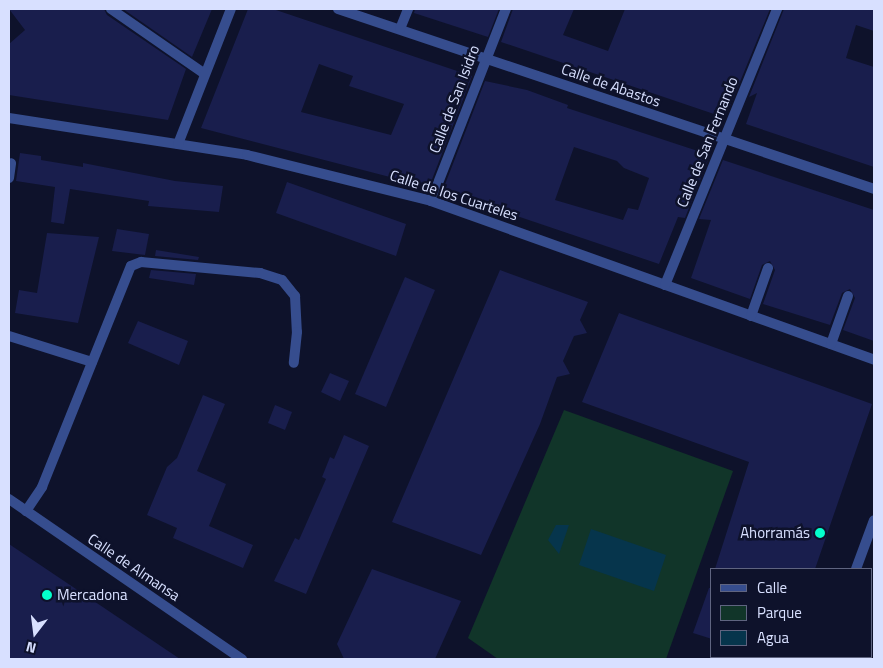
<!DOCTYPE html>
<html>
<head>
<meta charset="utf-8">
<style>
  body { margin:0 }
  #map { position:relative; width:883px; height:668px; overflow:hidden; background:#0e122b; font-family:"Titillium Web",sans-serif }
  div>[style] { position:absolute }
  .green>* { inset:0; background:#113529 }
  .water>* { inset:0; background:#06354c }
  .building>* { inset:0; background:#191e4d }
  .street>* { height:10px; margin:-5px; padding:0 5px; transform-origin:5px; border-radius:5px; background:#364d8e }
  .dots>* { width:14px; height:14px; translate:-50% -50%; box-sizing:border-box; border:2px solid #0e122b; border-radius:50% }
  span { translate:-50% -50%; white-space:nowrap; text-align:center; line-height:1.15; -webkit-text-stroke:5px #0e122b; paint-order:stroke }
  .street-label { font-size:15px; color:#d8e0ff }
  .poi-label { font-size:15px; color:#d8e0ff }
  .right { translate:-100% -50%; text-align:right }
  .left { translate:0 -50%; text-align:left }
  .frame { position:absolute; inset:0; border:10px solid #d8e0ff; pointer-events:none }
  .legend { position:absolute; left:710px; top:568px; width:162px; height:90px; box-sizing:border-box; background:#0e122b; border:1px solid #5f6480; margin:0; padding:6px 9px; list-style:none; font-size:15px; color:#d8e0ff }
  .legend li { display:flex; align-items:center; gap:10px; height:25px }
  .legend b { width:25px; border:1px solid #5f6480 }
  .north { position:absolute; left:10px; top:608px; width:50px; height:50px; -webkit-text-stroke:4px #0e122b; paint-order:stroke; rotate:195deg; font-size:14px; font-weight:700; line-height:20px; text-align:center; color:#d8e0ff }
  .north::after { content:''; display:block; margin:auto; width:18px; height:22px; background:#d8e0ff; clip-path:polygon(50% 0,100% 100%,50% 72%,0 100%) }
</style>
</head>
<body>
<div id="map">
  <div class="green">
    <div style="clip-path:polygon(564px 410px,733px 471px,666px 659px,498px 659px,468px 638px)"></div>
  </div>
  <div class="water">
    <div style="clip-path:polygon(556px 525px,569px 525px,559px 554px,548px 540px)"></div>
    <div style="clip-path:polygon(591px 529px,666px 555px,654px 591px,579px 565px)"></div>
  </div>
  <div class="building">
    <div style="clip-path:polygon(9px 9px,104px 9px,107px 15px,186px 69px,168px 120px,9px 95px,9px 44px,25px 30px)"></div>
    <div style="clip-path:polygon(123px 9px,212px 9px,192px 57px)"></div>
    <div style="clip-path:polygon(evenodd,248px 9px,273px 9px,472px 76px,431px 182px,413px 183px,201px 128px,248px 9px,319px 64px,353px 76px,349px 86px,404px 104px,391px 135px,301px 112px,319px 64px)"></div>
    <div style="clip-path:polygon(415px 9px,499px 9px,488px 37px,414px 13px)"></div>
    <div style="clip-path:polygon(513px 9px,574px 9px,563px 35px,608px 51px,625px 9px,770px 9px,730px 106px,714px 114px,501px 42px)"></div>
    <div style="clip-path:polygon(784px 9px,874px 9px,874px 31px,856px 25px,846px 58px,874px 67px,874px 167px,746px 124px,757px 93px,749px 97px)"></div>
    <div style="clip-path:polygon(evenodd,485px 81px,527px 90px,568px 105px,567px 108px,710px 155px,685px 218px,678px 217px,659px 264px,484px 205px,444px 187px,485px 81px,574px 147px,617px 161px,624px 168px,649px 178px,638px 210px,628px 208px,623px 220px,555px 200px,574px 147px)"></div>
    <div style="clip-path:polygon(20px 153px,41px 156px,41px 160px,83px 167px,83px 163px,175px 181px,223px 186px,219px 212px,148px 206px,149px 201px,70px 189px,64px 224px,51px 222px,55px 187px,16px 181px)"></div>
    <div style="clip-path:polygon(723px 160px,874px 210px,874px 341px,843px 330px,855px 298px,850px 289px,842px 293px,830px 325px,763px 304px,775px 270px,770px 261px,762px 265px,750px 299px,691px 278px,711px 220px,699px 219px)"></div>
    <div style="clip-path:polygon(287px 182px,406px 224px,396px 256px,276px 213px)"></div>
    <div style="clip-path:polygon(117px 229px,149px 234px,145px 255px,112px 251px)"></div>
    <div style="clip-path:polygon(47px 233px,99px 237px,78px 323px,15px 313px,19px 290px,37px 293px)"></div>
    <div style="clip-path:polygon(156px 250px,199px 257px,198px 260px,155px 256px)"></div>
    <div style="clip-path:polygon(151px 270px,196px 274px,194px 285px,149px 278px)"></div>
    <div style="clip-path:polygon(500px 270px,588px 302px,580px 320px,587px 333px,574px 336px,563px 361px,570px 374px,557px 377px,540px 424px,481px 555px,392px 522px)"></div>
    <div style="clip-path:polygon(405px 277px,435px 290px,386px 407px,355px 394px)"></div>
    <div style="clip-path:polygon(619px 313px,872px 404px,815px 569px,715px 569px,749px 462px,582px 402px)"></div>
    <div style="clip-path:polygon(138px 321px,188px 341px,179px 365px,128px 343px)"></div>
    <div style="clip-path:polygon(330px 373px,349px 381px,340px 401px,321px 392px)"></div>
    <div style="clip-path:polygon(203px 395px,225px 404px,197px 471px,226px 484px,209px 526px,253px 545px,243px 568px,173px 538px,177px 528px,147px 515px,167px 467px,177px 458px)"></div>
    <div style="clip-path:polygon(275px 405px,292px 412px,285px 430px,268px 423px)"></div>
    <div style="clip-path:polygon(344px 435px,369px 446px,306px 594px,274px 581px,295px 538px,299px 540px,326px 479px,322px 477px,330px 457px,334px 459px)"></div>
    <div style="clip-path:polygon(9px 544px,131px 626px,180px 659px,9px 659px)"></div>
    <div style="clip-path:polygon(372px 569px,461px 601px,435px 659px,344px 659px,337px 644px)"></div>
    <div style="clip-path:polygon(709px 588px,712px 588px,712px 639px,693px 633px)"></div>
  </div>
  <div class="street">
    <div style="left:111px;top:9px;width:114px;rotate:34.7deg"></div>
    <div style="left:338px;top:9px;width:565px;rotate:18.56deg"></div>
    <div style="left:400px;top:29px;width:22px;rotate:-68deg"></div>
    <div style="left:9px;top:118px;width:241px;rotate:8.8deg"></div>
    <div style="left:247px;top:155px;width:190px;rotate:14deg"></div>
    <div style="left:431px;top:201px;width:471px;rotate:19.7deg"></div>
    <div style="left:178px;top:144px;width:145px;rotate:-68.6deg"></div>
    <div style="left:9px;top:178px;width:15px;rotate:-82deg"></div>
    <div style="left:431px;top:201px;width:206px;rotate:-68.7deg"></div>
    <div style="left:665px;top:285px;width:298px;rotate:-67.9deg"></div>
    <div style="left:751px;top:316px;width:51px;rotate:-70.5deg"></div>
    <div style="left:9px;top:336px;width:87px;rotate:17.4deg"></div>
    <div style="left:831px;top:344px;width:51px;rotate:-70.5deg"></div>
    <div style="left:9px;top:499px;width:283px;rotate:34.5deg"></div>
    <div style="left:26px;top:511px;width:29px;rotate:-56deg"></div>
    <div style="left:42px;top:487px;width:238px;rotate:-68.1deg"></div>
    <div style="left:131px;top:266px;width:11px;rotate:-22deg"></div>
    <div style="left:141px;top:262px;width:120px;rotate:5.3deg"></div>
    <div style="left:260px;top:273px;width:23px;rotate:18deg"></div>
    <div style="left:282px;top:280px;width:21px;rotate:51deg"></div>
    <div style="left:295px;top:296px;width:36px;rotate:87deg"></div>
    <div style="left:297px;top:332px;width:31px;rotate:96deg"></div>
    <div style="left:856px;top:569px;width:52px;rotate:-69.8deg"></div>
    <div style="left:822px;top:659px;width:2px;rotate:-63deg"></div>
  </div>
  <div class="dots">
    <div style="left:820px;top:533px;background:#04ffcc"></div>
    <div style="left:47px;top:595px;background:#04ffcc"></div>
  </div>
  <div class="street-label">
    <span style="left:611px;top:85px;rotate:19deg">Calle de Abastos</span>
    <span style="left:454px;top:99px;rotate:-69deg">Calle de San Isidro</span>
    <span style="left:707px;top:142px;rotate:-68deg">Calle de San Fernando</span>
    <span style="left:454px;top:195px;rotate:18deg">Calle de los Cuarteles</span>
    <span style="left:134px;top:567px;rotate:34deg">Calle de Almansa</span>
  </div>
  <div class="poi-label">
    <span class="right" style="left:810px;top:533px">Ahorramás</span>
    <span class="left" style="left:57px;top:595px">Mercadona</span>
  </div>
  <div class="frame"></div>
  <ul class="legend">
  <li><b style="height:6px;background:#364d8e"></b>Calle</li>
  <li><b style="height:14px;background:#113529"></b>Parque</li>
  <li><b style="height:14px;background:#06354c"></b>Agua</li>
  </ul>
  <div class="north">N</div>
</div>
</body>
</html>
